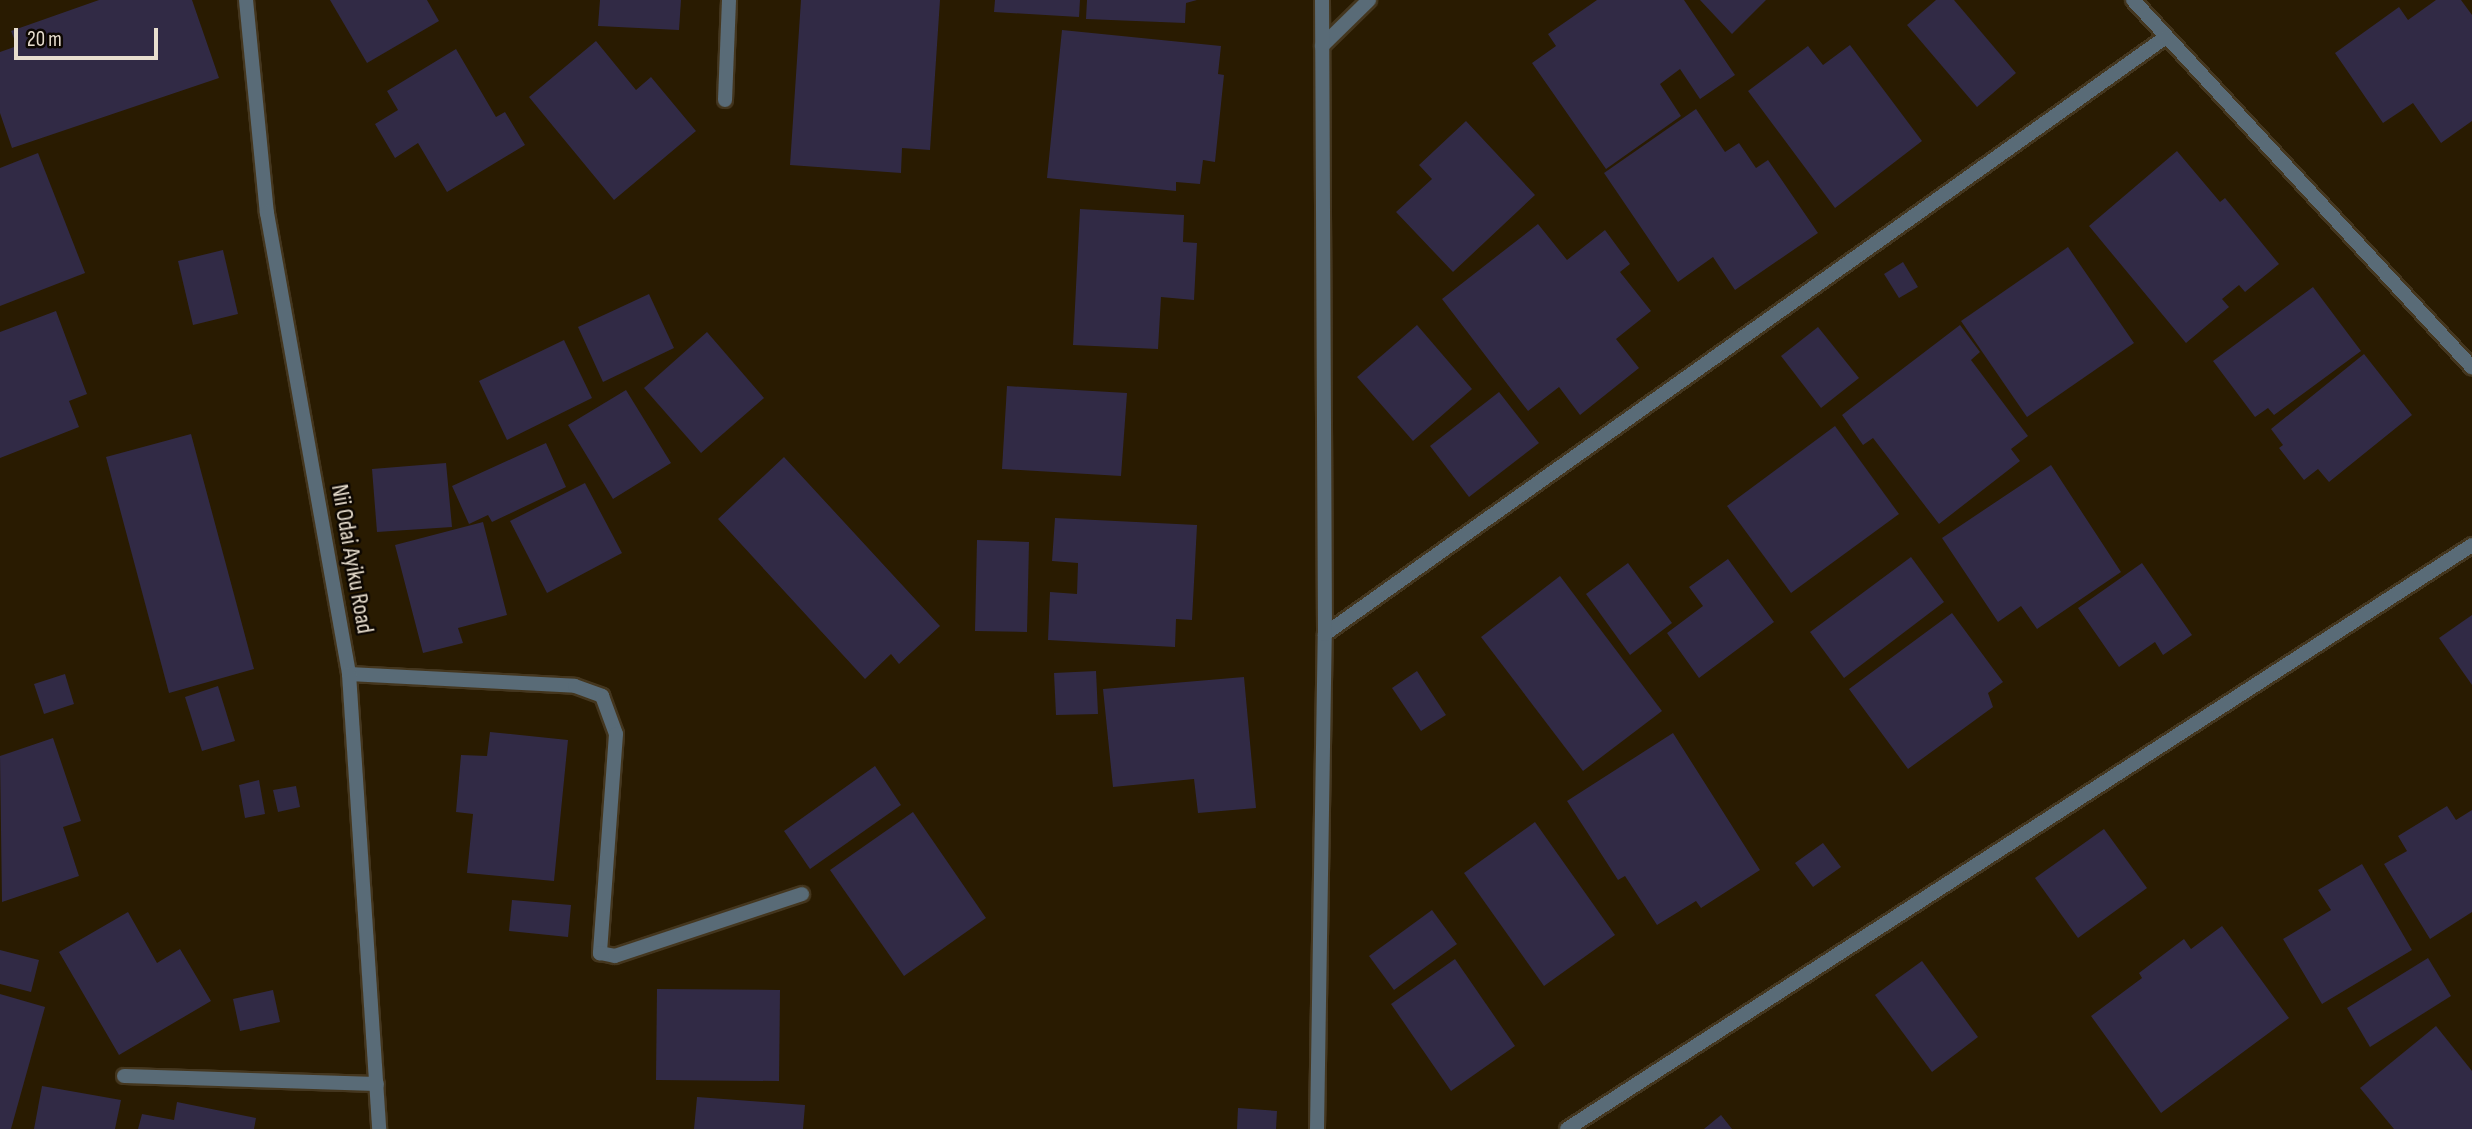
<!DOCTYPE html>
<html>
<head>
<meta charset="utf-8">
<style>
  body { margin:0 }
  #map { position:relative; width:2472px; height:1129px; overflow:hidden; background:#291b01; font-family:"Sofia Sans Condensed",sans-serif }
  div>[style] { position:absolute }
  .building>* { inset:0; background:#312a45 }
  .roads { filter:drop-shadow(2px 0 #44361e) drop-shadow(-2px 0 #44361e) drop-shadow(0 2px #44361e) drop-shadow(0 -2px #44361e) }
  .service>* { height:14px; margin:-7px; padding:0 7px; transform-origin:7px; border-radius:7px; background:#596b77 }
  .minor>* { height:14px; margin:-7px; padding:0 7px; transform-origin:7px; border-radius:7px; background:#596b77 }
  .tertiary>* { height:14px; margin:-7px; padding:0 7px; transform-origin:7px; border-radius:7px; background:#596b77 }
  span { translate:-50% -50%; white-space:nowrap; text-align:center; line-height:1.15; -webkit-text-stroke:5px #0d0701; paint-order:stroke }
  .street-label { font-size:24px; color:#e8dece }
  .scale { position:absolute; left:14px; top:28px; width:144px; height:32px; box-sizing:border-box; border:4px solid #e8dece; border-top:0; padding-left:9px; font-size:21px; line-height:24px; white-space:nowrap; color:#e8dece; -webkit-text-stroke:5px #0d0701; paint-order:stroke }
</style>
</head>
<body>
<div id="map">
  <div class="building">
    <div style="clip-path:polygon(99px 0,192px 0,219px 78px,12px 148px,0 113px,0 52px,17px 46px,11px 31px)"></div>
    <div style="clip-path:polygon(330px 0,427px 0,439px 21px,367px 63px)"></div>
    <div style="clip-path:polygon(600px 0,681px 0,679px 30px,598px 26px)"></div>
    <div style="clip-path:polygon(801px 0,940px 0,930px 150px,902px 148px,901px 173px,790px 165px)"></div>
    <div style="clip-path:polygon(995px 0,1080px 0,1079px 17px,994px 12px)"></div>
    <div style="clip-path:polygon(1087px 0,1197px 0,1186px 3px,1185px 23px,1086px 19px)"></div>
    <div style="clip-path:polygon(1597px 0,1684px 0,1735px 75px,1700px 99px,1680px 69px,1660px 84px,1681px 116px,1606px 169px,1532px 63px,1556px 46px,1548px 34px)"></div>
    <div style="clip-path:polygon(1700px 0,1766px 0,1732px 34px)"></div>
    <div style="clip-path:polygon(1936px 0,1954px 0,2016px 73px,1977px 107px,1907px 25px)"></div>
    <div style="clip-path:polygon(2436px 0,2461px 0,2472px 15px,2472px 121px,2441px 143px,2413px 103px,2383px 123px,2335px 53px,2399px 7px,2408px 20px)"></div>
    <div style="clip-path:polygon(1062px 30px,1221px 46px,1218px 74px,1224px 75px,1215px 162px,1203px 160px,1200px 184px,1176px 182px,1176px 191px,1047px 178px)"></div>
    <div style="clip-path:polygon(596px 41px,636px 90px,651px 77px,696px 131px,614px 200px,529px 97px)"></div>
    <div style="clip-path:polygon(1850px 45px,1922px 141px,1835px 208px,1748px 91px,1808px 46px,1823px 65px)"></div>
    <div style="clip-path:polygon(456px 49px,496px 117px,505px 112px,525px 145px,447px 192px,418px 143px,395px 158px,375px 124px,398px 110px,387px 91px)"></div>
    <div style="clip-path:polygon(1696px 109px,1725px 152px,1739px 143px,1756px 168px,1768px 160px,1818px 233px,1735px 290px,1713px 257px,1678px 282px,1604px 173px)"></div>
    <div style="clip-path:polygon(1466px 121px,1535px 195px,1453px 272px,1396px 212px,1432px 179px,1419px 165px)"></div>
    <div style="clip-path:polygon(2177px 151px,2220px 202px,2225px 198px,2279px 264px,2245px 292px,2239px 285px,2222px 299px,2229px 307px,2186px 343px,2089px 226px)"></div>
    <div style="clip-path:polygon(38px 153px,85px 273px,0 306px,0 168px)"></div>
    <div style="clip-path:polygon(1080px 209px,1184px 215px,1183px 242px,1197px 243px,1194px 300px,1161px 297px,1158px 349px,1073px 345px)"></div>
    <div style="clip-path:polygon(1538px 224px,1567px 260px,1605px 230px,1630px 264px,1620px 272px,1651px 311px,1616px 339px,1639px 368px,1580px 415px,1559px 387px,1528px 411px,1442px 299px)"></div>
    <div style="clip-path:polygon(2068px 247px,2134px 343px,2027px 417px,1961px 321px)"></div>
    <div style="clip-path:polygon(223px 250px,238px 314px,193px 325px,178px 261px)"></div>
    <div style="clip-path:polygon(1903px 262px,1918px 287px,1899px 298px,1884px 274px)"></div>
    <div style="clip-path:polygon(2313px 287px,2361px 351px,2274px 415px,2268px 408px,2255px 417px,2213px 361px)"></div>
    <div style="clip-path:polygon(649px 294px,674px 348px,603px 382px,578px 327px)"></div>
    <div style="clip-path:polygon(56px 311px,87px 394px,69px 401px,79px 427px,0 458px,0 332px)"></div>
    <div style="clip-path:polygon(1417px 325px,1472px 389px,1413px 441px,1357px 377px)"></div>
    <div style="clip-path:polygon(1960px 325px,1980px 352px,1971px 360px,2028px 436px,2011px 449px,2020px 461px,1939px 524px,1873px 438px,1863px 445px,1842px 415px)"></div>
    <div style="clip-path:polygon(1818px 327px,1859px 378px,1821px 408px,1781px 356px)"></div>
    <div style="clip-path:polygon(707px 332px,764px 398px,701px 453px,644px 388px)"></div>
    <div style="clip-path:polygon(564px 340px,592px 398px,507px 440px,479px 381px)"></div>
    <div style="clip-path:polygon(2364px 354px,2412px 415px,2329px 482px,2318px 469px,2304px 480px,2279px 448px,2283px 445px,2271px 429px)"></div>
    <div style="clip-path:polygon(1007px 386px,1127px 393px,1121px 476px,1002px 469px)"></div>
    <div style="clip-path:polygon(626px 390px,671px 463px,613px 499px,568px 425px)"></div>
    <div style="clip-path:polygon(1499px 392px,1539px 443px,1469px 497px,1430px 446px)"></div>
    <div style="clip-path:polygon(1835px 426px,1899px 514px,1791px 593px,1727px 506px)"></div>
    <div style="clip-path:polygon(191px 434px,254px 669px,169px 693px,106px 457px)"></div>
    <div style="clip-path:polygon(546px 443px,566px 487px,492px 522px,488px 515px,469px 524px,452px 486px)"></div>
    <div style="clip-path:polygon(784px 457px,940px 626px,899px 664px,891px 654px,865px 679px,718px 519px)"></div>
    <div style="clip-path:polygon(446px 463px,452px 527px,377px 532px,372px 469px)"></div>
    <div style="clip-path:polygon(2051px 465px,2121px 572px,2037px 629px,2021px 606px,1998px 622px,1942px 538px)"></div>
    <div style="clip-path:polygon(585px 483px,622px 553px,547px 593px,510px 521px)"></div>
    <div style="clip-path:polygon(1055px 518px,1197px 525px,1192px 620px,1176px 619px,1175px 647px,1048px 640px,1050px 592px,1077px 594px,1078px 563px,1052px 561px)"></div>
    <div style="clip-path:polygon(483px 522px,507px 615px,458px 628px,463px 643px,423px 653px,395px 545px)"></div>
    <div style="clip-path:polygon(977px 540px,1029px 542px,1027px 632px,975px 631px)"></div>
    <div style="clip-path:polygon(1911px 557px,1944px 602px,1844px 678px,1810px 632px)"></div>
    <div style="clip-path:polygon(1728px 559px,1774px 622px,1699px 678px,1667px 633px,1703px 606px,1689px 587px)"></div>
    <div style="clip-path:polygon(1628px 563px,1672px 623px,1630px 655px,1586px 594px)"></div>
    <div style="clip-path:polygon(2142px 563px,2192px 635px,2163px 655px,2155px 642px,2119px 667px,2078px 608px)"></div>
    <div style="clip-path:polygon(1560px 576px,1662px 711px,1583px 771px,1481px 637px)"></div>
    <div style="clip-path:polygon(1952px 613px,2003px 682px,1988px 693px,1993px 707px,1908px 769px,1849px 689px)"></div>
    <div style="clip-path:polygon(2472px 615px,2472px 685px,2439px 638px)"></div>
    <div style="clip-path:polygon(1096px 671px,1098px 714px,1056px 715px,1054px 673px)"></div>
    <div style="clip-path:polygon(1417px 671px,1446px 715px,1421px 731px,1392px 688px)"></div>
    <div style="clip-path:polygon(65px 674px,74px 704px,44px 714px,34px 684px)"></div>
    <div style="clip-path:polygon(1244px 677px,1256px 808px,1198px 813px,1194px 779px,1113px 787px,1103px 689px)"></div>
    <div style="clip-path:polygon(218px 686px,235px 741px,202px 751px,185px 697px)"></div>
    <div style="clip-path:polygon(490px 732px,568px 740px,554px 881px,467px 873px,473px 814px,456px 812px,461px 755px,487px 756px)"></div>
    <div style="clip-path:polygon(1673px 733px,1760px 870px,1701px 908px,1696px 901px,1657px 925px,1625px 876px,1618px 880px,1567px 801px)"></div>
    <div style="clip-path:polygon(53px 738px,81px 821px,63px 827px,79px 876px,2px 902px,0 756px)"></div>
    <div style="clip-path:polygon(875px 766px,901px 805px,810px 869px,784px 831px)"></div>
    <div style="clip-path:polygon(259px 780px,265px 814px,245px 818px,239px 785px)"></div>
    <div style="clip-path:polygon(296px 786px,300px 807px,278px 812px,273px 790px)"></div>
    <div style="clip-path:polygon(2447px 806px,2456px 820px,2472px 810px,2472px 912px,2430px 939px,2384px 864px,2407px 851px,2398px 836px)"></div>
    <div style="clip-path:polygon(913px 812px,986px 918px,904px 976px,830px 870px)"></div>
    <div style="clip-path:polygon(1535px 822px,1615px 935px,1544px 986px,1464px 873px)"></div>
    <div style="clip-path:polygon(2104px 829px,2147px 888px,2078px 938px,2035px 878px)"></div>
    <div style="clip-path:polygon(1823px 843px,1841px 867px,1813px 887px,1795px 863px)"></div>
    <div style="clip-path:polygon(2362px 864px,2412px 950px,2322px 1004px,2283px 939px,2331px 910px,2318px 890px)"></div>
    <div style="clip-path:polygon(512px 900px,571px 905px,568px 937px,509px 931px)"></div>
    <div style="clip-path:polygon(1432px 910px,1457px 944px,1394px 990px,1369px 956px)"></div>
    <div style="clip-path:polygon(128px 912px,157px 963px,180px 949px,211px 1001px,119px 1055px,59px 952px)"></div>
    <div style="clip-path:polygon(2222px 926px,2289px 1018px,2161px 1113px,2091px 1016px,2142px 978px,2139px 973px,2184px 939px,2191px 949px)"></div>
    <div style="clip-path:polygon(0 950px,39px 960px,31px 992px,0 984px)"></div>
    <div style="clip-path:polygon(2428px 958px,2451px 996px,2370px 1047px,2347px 1008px)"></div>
    <div style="clip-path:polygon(1455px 959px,1515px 1046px,1451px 1091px,1391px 1004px)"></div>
    <div style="clip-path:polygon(1922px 961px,1978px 1037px,1932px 1072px,1875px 995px)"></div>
    <div style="clip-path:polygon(657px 989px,780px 990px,779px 1081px,656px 1080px)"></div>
    <div style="clip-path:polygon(273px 990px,280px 1022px,240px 1031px,233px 999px)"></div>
    <div style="clip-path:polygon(0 994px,45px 1007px,11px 1129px,0 1129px)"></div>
    <div style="clip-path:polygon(2436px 1026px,2472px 1071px,2472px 1129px,2394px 1129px,2360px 1088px)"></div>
    <div style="clip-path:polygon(42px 1086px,121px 1100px,115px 1129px,34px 1129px)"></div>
    <div style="clip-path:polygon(697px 1097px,805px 1105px,803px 1129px,694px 1129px)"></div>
    <div style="clip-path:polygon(177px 1102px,256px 1118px,254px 1129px,138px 1129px,142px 1114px,174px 1120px)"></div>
    <div style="clip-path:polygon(1238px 1108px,1277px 1111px,1276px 1129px,1237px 1129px)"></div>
    <div style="clip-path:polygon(1721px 1115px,1732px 1129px,1704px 1129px)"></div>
  </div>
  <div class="roads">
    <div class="service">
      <div style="left:349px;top:674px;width:226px;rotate:3deg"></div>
      <div style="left:575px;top:686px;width:29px;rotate:20deg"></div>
      <div style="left:602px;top:696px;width:40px;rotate:69.8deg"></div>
      <div style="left:616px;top:734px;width:220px;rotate:94.2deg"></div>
      <div style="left:600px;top:953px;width:15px;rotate:11deg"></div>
      <div style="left:615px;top:956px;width:197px;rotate:-18.3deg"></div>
      <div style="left:124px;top:1076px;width:253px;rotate:1.8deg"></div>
    </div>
    <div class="minor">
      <div style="left:2133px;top:0;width:500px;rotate:47.3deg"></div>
      <div style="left:1322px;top:46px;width:66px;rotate:-44.4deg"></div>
      <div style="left:725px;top:100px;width:100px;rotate:-87.7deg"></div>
      <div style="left:1325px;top:634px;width:1031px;rotate:-35.37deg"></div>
      <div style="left:1317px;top:1129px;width:495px;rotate:-89.1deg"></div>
      <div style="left:1325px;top:634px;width:634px;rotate:-90.27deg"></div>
      <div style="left:1567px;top:1129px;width:1077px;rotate:-32.83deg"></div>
    </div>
    <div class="tertiary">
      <div style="left:246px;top:0;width:214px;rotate:84.4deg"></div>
      <div style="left:267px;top:213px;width:468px;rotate:79.9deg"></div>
      <div style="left:349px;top:674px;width:456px;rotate:86.2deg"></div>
    </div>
  </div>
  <div class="street-label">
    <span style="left:352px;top:559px;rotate:80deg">Nii Odai Ayiku Road</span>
  </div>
  <div class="scale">20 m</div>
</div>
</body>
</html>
